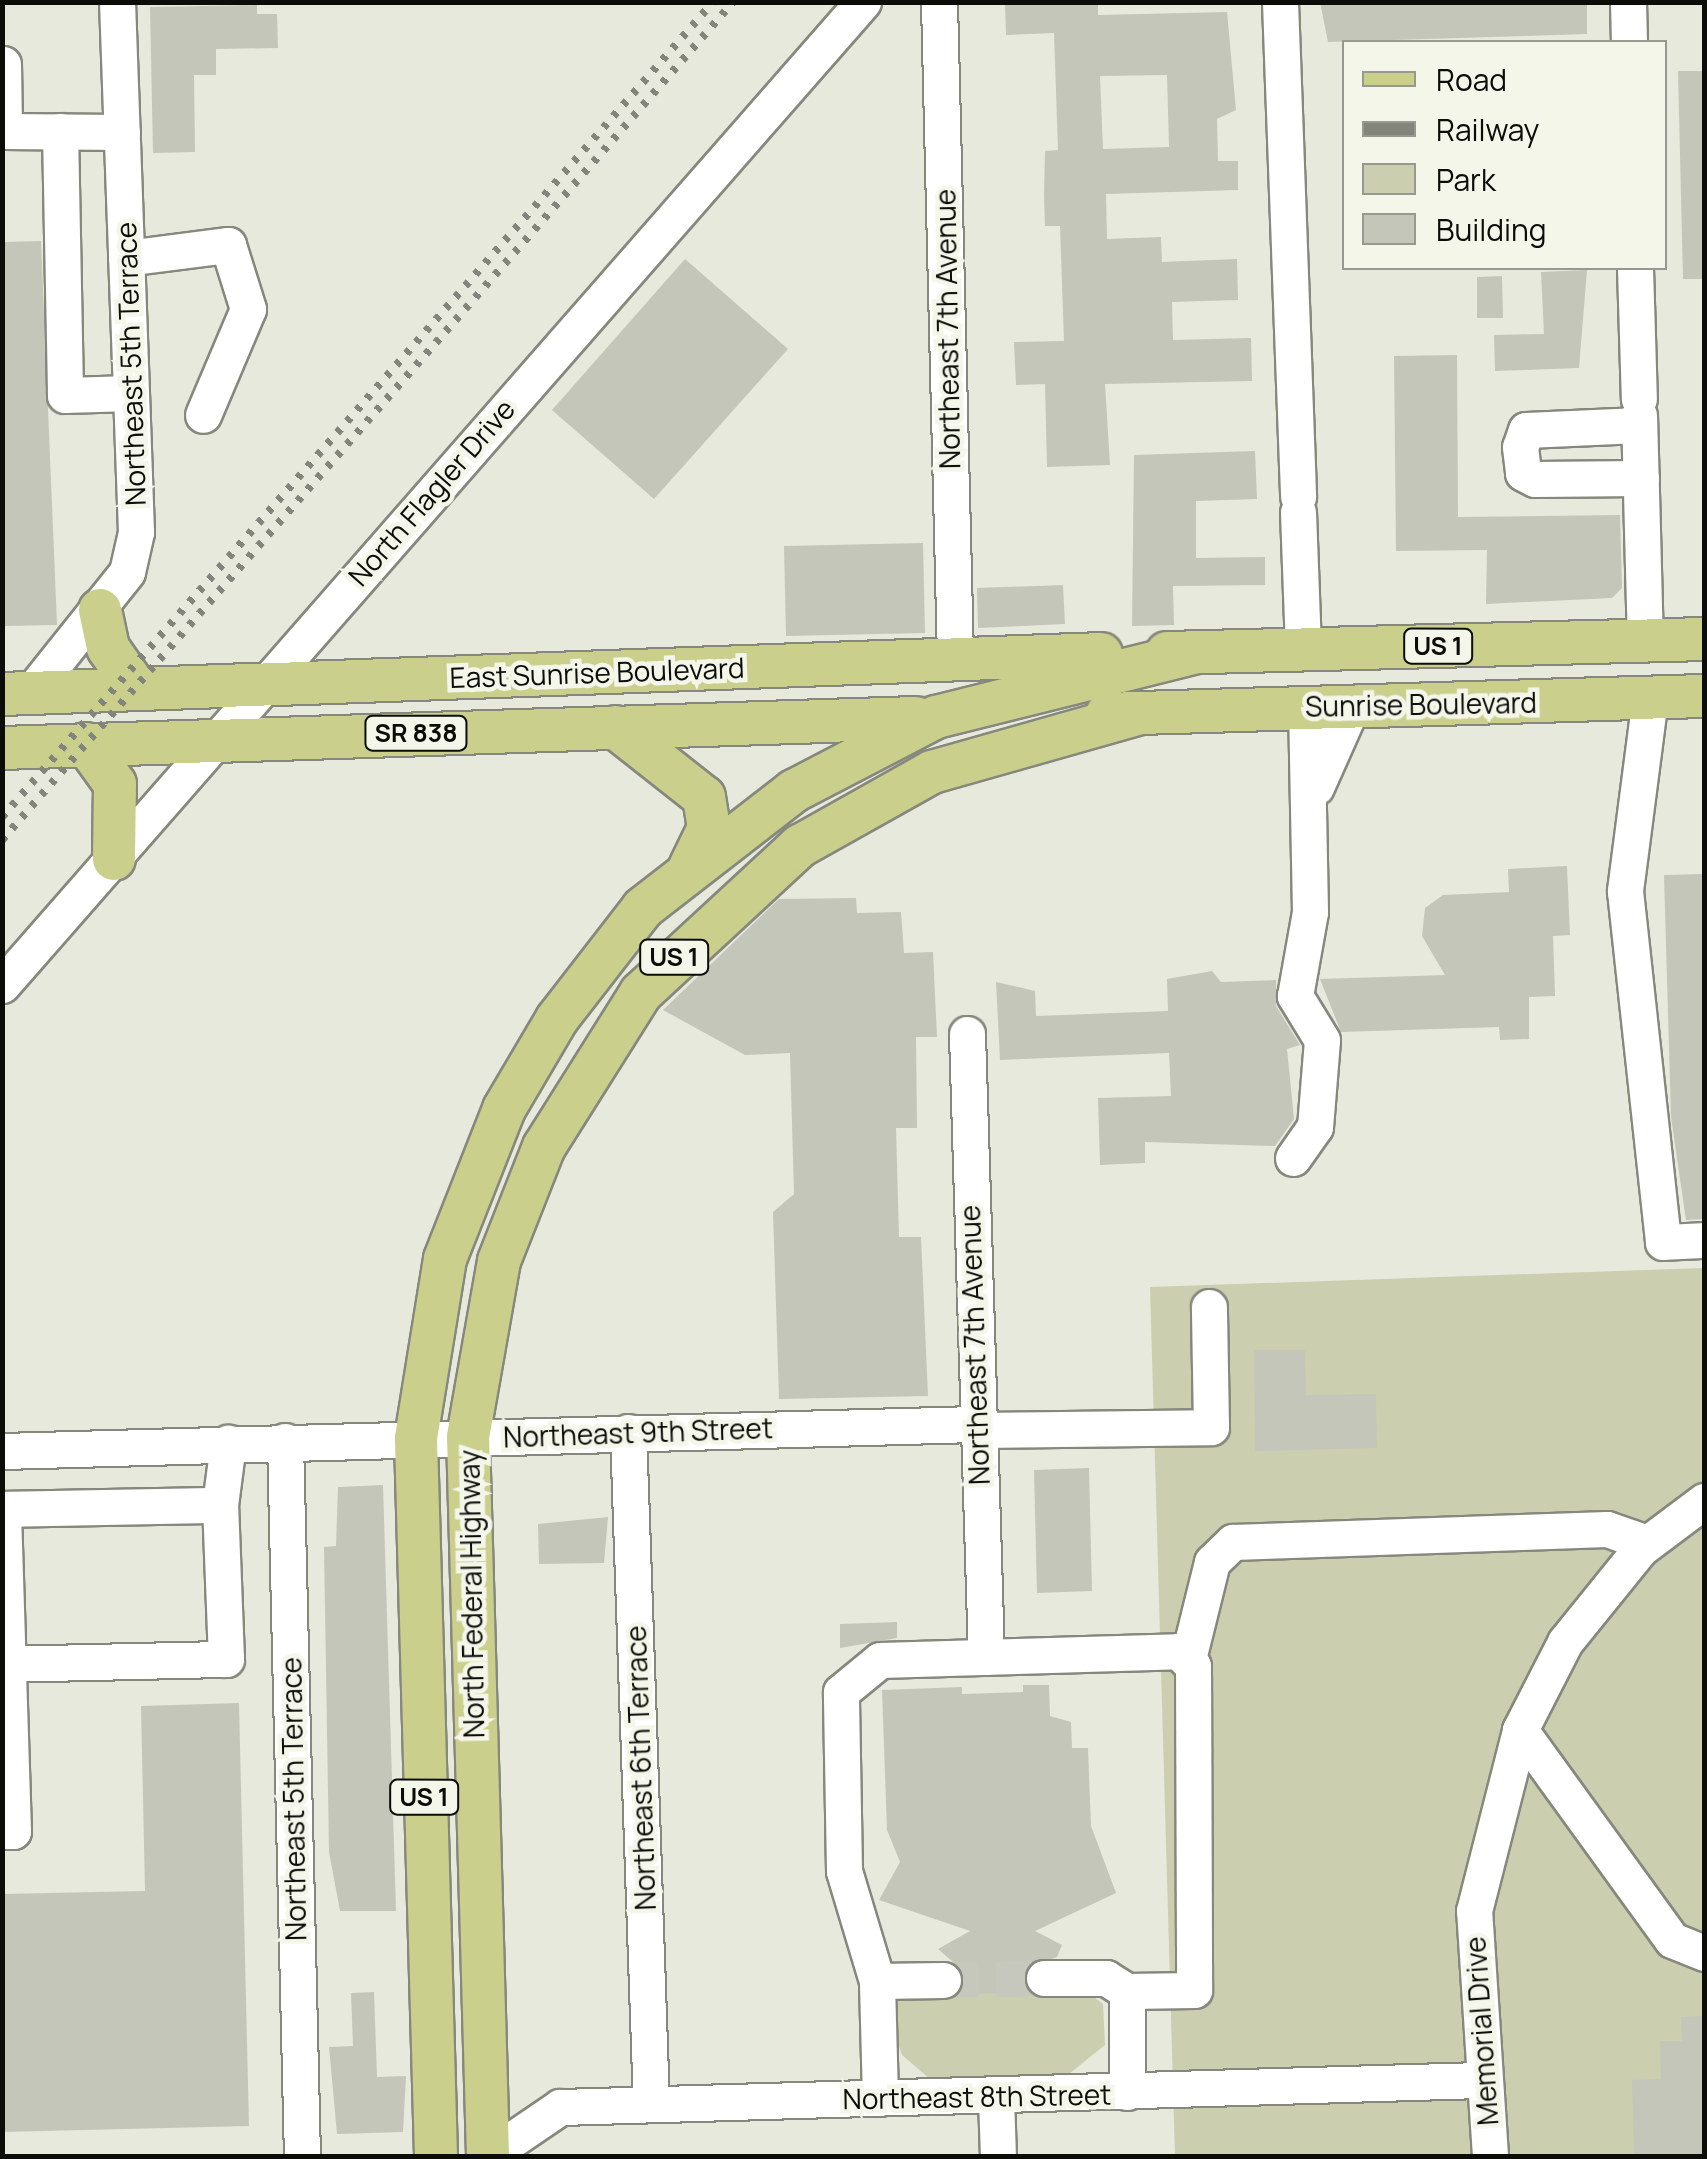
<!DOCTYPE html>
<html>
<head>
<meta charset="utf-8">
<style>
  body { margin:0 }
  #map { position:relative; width:1707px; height:2159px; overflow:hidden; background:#e7e9dd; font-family:Manrope,sans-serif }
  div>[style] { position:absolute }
  .green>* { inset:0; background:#cbcfaf }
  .building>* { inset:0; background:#c4c6ba }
  .minor-tunnel>* { height:35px; margin-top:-17.5px; transform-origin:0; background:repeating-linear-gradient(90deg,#c6c8bd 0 35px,transparent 0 53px) }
  .roads { filter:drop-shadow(2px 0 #87887d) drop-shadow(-2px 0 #87887d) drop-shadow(0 2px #87887d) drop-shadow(0 -2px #87887d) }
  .minor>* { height:35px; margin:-17.5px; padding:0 17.5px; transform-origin:17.5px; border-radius:17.5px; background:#fff }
  .major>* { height:42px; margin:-21px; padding:0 21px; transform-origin:21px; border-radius:21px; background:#cad08c }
  .rail>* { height:8px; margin-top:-4px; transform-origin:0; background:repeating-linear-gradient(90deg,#83857c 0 5px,transparent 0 15px) }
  span { translate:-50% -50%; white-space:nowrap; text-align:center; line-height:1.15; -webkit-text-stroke:9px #f4f6ea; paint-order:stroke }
  .shield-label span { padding:2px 8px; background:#f4f6ea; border:2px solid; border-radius:8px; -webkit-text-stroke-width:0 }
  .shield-label { font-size:25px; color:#0c0d09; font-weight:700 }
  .street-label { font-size:28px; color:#0c0d09 }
  .frame { position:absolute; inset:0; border:5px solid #0c0d09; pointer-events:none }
  .legend { position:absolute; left:1342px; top:40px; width:325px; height:230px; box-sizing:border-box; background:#f4f6ea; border:2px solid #979990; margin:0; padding:12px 18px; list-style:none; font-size:30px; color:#0c0d09 }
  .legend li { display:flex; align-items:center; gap:20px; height:50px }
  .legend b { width:50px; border:2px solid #979990 }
</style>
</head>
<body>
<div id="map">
  <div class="green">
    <div style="clip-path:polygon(1704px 1268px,1704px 2156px,1175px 2156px,1150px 1287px)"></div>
    <div style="clip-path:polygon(1081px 1987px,1103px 2004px,1105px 2045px,1064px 2078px,930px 2079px,902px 2055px,888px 2012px,906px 1993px)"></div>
  </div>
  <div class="building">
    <div style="clip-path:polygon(evenodd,1005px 2px,1098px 2px,1098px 15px,1227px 12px,1236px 110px,1217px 119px,1218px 161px,1238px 161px,1238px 190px,1106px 194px,1107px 239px,1161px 237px,1162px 262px,1237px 259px,1238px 300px,1172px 302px,1173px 340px,1251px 338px,1252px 381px,1105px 384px,1110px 465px,1047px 467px,1045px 384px,1016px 385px,1014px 342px,1064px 341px,1060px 226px,1045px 226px,1044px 195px,1045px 151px,1058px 150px,1054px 33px,1006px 35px,1005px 2px,1167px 75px,1169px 147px,1103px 149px,1100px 76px,1167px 75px)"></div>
    <div style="clip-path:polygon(1320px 2px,1587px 2px,1587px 34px,1328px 42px)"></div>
    <div style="clip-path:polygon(257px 5px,257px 14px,277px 14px,278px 48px,216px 49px,216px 75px,194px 75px,195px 152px,153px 153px,150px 7px)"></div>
    <div style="clip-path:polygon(1678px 71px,1704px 71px,1704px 279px,1683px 279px)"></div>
    <div style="clip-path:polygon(41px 241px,57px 625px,2px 626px,2px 242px)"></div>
    <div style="clip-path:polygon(685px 259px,788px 349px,654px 499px,552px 410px)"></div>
    <div style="clip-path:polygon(1587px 270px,1579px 368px,1495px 371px,1494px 335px,1544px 334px,1541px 272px)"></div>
    <div style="clip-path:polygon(1502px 276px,1503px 318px,1477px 318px,1477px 277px)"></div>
    <div style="clip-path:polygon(1457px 355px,1458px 517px,1620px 515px,1622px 588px,1612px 598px,1486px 604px,1487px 550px,1396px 551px,1394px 356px)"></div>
    <div style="clip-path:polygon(1255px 451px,1257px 499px,1196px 501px,1196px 558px,1265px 557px,1265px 585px,1173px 586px,1174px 625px,1132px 626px,1134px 455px)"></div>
    <div style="clip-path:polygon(923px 543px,925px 633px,786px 636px,784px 546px)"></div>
    <div style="clip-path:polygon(1063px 585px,1065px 624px,978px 628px,977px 588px)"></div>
    <div style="clip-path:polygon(1567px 866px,1570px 935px,1553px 936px,1555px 996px,1529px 997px,1529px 1039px,1500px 1040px,1499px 1027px,1341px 1032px,1320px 979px,1445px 975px,1422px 936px,1425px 908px,1443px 895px,1509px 892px,1508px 869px)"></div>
    <div style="clip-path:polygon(1704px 874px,1704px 1219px,1686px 1220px,1671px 1117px,1664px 875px)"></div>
    <div style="clip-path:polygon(856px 898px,857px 913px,901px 912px,904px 953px,933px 952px,937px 1037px,916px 1037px,917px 1128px,896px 1128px,899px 1237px,921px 1237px,928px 1396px,779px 1399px,773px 1212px,794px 1194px,790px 1053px,745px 1055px,663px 1010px,779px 899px)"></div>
    <div style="clip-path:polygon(1212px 971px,1221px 982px,1276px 980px,1276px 1006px,1300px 1045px,1287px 1049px,1294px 1119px,1275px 1146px,1145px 1142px,1145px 1163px,1100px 1165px,1098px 1098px,1171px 1096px,1169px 1053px,1000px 1060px,996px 982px,1035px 991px,1036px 1016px,1168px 1011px,1167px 979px)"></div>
    <div style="clip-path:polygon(1254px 1350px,1305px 1350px,1306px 1395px,1376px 1394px,1377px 1448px,1255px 1451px)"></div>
    <div style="clip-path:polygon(1089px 1468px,1092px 1591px,1037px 1593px,1034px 1470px)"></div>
    <div style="clip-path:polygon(383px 1485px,396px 1911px,340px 1911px,329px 1852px,324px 1547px,336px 1546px,338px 1487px)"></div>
    <div style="clip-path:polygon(608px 1517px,604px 1563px,539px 1564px,538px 1524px)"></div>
    <div style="clip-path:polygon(897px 1622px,897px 1638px,840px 1648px,840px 1624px)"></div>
    <div style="clip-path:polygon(1023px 1685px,1049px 1685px,1050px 1716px,1071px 1722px,1072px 1748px,1088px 1748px,1091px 1826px,1116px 1893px,1035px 1931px,1062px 1945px,1057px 1957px,1026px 1967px,1030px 1993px,958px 1994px,962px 1970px,938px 1949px,970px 1931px,879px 1900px,900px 1862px,887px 1830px,882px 1690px,962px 1687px,962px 1694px,1023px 1692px)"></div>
    <div style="clip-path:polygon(239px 1703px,249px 2126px,2px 2132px,2px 1894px,145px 1891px,141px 1706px)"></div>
    <div style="clip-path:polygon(374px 1992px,377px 2077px,406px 2076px,403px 2132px,337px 2134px,329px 2047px,353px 2046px,351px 1993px)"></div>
    <div style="clip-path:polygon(1704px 2016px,1704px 2156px,1634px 2156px,1632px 2080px,1661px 2079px,1660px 2041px,1682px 2041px,1681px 2017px)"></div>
  </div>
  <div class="minor-tunnel">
    <div style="left:943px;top:1980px;width:101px;rotate:-1.1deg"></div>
  </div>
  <div class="roads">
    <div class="minor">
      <div style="left:939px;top:2px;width:653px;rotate:88.6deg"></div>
      <div style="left:1280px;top:2px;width:495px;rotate:87.9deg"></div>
      <div style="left:1628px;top:2px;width:40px;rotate:88.6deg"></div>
      <div style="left:3px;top:64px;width:67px;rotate:89.1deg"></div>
      <div style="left:4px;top:131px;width:118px;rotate:0.5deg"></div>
      <div style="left:60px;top:131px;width:264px;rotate:88.9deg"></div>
      <div style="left:65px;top:395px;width:66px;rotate:-1.7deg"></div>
      <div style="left:126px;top:258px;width:103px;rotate:-7.3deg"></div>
      <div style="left:228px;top:245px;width:67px;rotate:72.6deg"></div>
      <div style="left:248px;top:309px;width:115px;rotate:113deg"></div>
      <div style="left:1635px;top:268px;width:131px;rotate:88.3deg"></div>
      <div style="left:1639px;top:415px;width:226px;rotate:88.5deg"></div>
      <div style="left:1639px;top:425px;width:113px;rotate:177.5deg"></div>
      <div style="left:1526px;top:430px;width:18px;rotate:109deg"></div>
      <div style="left:1520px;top:447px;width:26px;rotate:83deg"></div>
      <div style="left:1523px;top:473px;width:13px;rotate:27deg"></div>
      <div style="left:1535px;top:479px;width:106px;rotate:-0.5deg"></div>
      <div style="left:1298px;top:512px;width:138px;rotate:87.9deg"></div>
      <div style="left:32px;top:691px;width:152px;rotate:-51.4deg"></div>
      <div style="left:127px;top:572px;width:41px;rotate:-77.3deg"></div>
      <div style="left:136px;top:532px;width:530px;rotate:-92.05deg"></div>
      <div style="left:1650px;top:698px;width:195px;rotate:97.4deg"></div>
      <div style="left:1625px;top:891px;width:353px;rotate:83.8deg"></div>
      <div style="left:1663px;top:1242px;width:41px;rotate:-2.8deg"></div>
      <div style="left:1316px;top:787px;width:89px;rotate:-66deg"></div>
      <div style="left:2px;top:985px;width:1307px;rotate:-48.79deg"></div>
      <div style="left:967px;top:1034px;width:623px;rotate:88.25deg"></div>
      <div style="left:1293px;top:1158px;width:38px;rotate:-55deg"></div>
      <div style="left:1315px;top:1127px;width:87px;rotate:-85.4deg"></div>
      <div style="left:1322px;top:1040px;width:52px;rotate:-121.5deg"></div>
      <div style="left:1295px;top:996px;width:85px;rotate:-79.9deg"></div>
      <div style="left:1310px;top:912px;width:205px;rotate:-91.1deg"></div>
      <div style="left:975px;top:1430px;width:236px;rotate:-0.7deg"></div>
      <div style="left:1211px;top:1427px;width:120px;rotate:-91deg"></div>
      <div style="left:628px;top:1432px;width:672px;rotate:88.04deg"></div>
      <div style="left:285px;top:1441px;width:715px;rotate:88.64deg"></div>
      <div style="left:2px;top:1451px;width:972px;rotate:-1.59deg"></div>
      <div style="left:2px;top:1509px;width:218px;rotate:-1.1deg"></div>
      <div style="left:220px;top:1505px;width:63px;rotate:-82.6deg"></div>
      <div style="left:1189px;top:1655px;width:96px;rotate:-76.1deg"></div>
      <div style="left:1212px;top:1562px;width:29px;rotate:-44deg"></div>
      <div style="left:1233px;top:1542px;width:374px;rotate:-2deg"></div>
      <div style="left:1607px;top:1529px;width:42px;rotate:19.3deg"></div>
      <div style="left:2px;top:1664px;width:224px;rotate:-1.3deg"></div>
      <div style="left:226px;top:1659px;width:154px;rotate:-92.2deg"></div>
      <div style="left:1520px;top:1730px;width:259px;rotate:54.1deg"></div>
      <div style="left:1672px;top:1940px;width:35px;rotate:22deg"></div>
      <div style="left:2px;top:1831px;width:11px"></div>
      <div style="left:13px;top:1831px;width:322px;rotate:-91.8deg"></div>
      <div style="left:1044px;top:1978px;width:62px"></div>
      <div style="left:1106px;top:1978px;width:25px;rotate:32deg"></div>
      <div style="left:877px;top:1981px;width:66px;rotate:-0.9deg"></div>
      <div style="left:996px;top:2097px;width:59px;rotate:88.1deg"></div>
      <div style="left:880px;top:2098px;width:117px;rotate:-91.5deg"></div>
      <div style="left:877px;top:1981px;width:115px;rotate:-106.7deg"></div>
      <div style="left:844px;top:1871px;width:179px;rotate:-91deg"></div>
      <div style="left:841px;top:1692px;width:50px;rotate:-39.4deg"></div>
      <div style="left:880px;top:1660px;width:298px;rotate:-1.7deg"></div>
      <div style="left:1178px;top:1651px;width:21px;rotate:45deg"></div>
      <div style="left:1193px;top:1666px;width:324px;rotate:89.8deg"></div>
      <div style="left:1194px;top:1990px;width:67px;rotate:179.1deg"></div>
      <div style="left:1127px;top:1991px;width:101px;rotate:90deg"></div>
      <div style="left:488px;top:2156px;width:87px;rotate:-34.2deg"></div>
      <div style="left:560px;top:2107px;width:921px;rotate:-1.68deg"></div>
      <div style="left:1490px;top:2156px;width:246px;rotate:-93.7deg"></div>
      <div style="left:1474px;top:1911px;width:187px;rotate:-75.7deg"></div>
      <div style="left:1520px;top:1730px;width:99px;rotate:-62.9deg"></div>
      <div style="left:1565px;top:1642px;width:119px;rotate:-51.1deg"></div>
      <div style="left:1640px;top:1549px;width:80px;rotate:-36.9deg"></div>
    </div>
    <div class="major">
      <div style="left:100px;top:610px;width:39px;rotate:78deg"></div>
      <div style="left:108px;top:648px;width:49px;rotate:55deg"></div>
      <div style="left:1167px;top:653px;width:537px;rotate:-1.49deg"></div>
      <div style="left:2px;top:694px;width:1100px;rotate:-2.08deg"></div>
      <div style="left:1107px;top:714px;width:597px;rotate:-1.73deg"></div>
      <div style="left:615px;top:727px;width:113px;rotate:38.2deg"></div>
      <div style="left:704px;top:797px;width:31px;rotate:81deg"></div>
      <div style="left:709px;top:828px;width:43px;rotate:116deg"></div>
      <div style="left:86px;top:744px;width:49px;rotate:54.1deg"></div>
      <div style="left:115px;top:784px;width:75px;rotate:90.8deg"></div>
      <div style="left:2px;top:748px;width:914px;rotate:-1.88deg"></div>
      <div style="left:436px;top:2156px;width:718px;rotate:-91.6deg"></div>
      <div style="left:416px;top:1438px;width:181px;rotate:-80.8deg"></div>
      <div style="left:445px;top:1259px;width:161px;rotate:-68.5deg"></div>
      <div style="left:504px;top:1109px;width:104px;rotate:-59.5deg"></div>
      <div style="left:557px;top:1019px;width:140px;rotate:-52.2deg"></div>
      <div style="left:643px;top:908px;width:191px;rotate:-37.8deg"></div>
      <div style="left:794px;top:791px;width:160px;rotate:-27.5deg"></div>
      <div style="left:936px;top:717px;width:264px;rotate:-14deg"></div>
      <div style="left:488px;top:2156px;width:719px;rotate:-91.59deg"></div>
      <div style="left:468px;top:1437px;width:179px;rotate:-80deg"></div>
      <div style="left:499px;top:1261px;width:123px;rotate:-68.5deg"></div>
      <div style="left:544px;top:1147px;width:182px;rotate:-57.8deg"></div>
      <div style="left:641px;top:993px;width:217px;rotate:-42.8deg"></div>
      <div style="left:800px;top:846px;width:151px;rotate:-29.3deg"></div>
      <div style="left:932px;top:772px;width:213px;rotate:-15.8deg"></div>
    </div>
  </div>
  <div class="rail">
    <div style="left:2px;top:817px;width:1082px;rotate:-48.9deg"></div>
    <div style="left:2px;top:840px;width:1112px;rotate:-48.9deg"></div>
  </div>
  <div class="shield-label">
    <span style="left:1438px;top:646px">US 1</span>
    <span style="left:416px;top:733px">SR 838</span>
    <span style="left:674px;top:957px">US 1</span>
    <span style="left:424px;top:1797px">US 1</span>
  </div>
  <div class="street-label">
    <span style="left:947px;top:329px;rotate:-91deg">Northeast 7th Avenue</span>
    <span style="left:130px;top:364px;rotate:-92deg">Northeast 5th Terrace</span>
    <span style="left:431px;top:492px;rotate:-49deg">North Flagler Drive</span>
    <span style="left:597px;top:672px;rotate:-2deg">East Sunrise Boulevard</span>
    <span style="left:1421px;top:704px;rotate:-1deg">Sunrise Boulevard</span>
    <span style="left:974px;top:1345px;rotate:-92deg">Northeast 7th Avenue</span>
    <span style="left:638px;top:1432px;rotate:-2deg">Northeast 9th Street</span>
    <span style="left:471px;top:1594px;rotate:-91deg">North Federal Highway</span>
    <span style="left:640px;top:1768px;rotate:-92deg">Northeast 6th Terrace</span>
    <span style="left:293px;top:1799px;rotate:-91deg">Northeast 5th Terrace</span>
    <span style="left:1481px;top:2031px;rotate:-94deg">Memorial Drive</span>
    <span style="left:977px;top:2096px;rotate:-1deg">Northeast 8th Street</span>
  </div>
  <div class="frame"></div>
  <ul class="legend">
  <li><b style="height:12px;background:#cad08c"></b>Road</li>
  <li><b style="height:12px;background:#83857c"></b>Railway</li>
  <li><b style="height:28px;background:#cbcfaf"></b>Park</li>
  <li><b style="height:28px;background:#c4c6ba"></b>Building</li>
  </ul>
</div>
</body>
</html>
